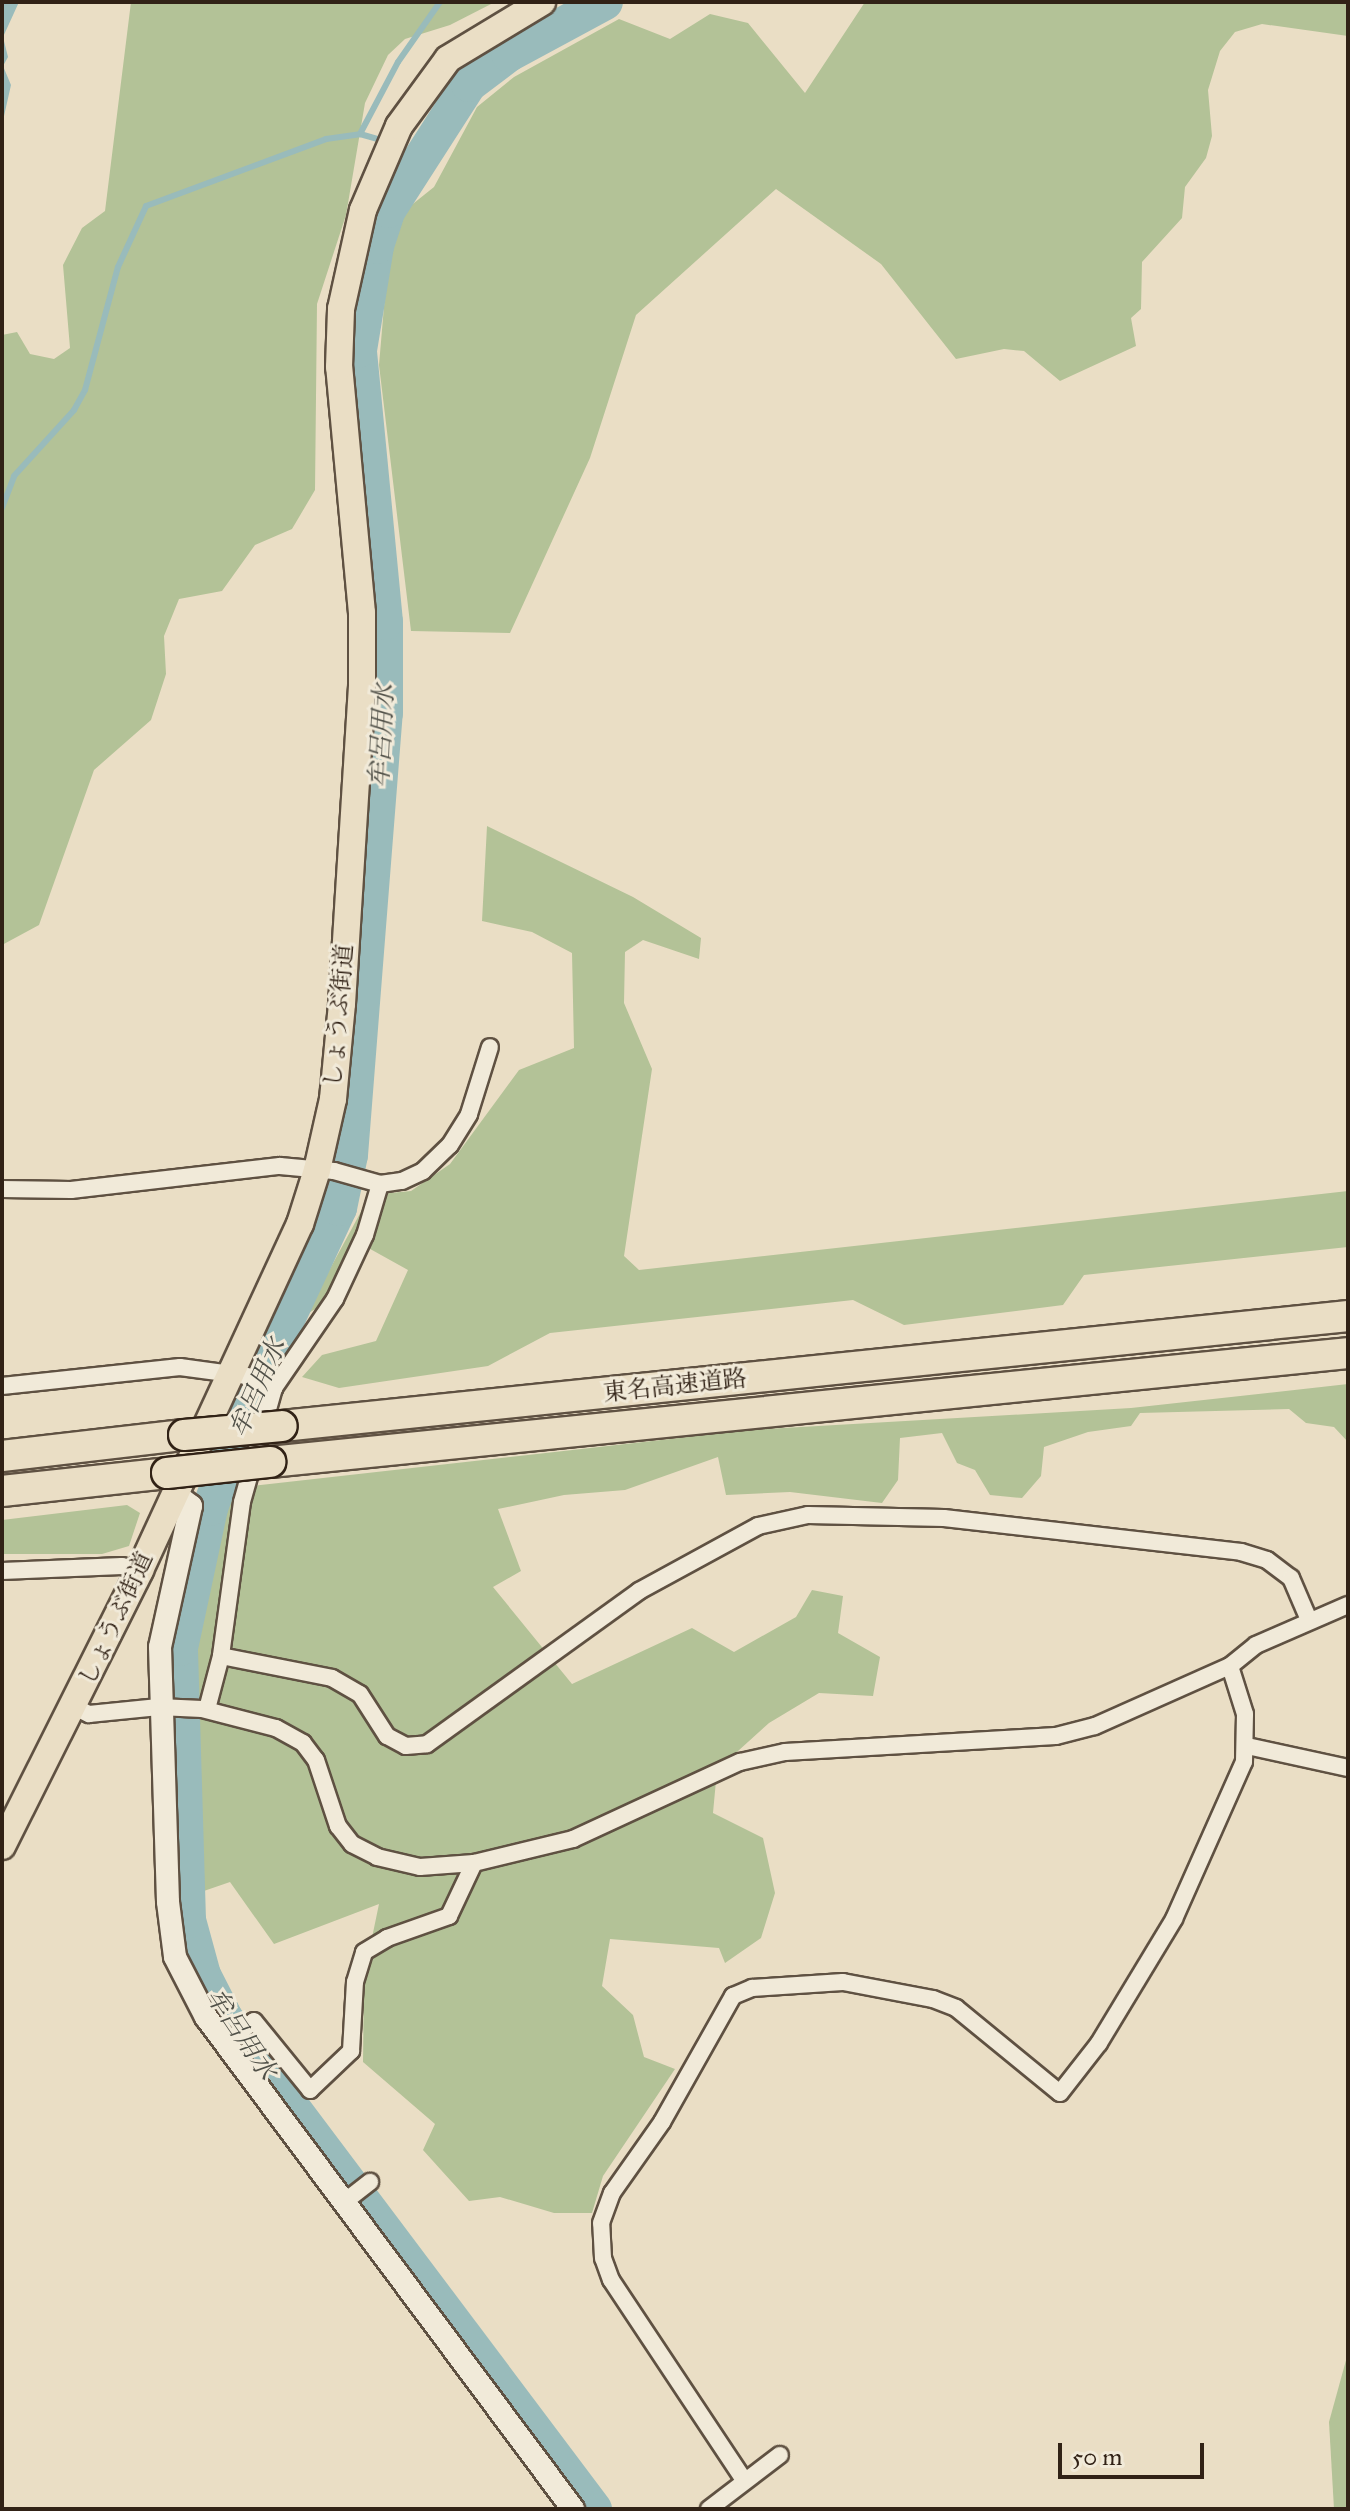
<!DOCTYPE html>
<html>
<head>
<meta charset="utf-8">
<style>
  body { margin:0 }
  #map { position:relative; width:1350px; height:2511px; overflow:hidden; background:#eadec5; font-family:"IM FELL Great Primer","Noto Serif JP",serif }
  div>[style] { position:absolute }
  .green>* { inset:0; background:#b3c297 }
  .water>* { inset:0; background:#9bb }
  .stream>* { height:6px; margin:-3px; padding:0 3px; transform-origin:3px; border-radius:3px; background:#9bb }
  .river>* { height:36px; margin:-18px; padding:0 18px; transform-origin:18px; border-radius:18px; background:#9bb }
  .roads { filter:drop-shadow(2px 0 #5f5142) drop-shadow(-2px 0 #5f5142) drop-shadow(0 2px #5f5142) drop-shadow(0 -2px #5f5142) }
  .minor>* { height:16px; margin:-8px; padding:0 8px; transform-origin:8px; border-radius:8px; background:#f1ead9 }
  .tertiary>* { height:22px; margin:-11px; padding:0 11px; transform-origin:11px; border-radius:11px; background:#f1ead9 }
  .primary>* { height:26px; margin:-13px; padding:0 13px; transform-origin:13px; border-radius:13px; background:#eadec5 }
  .motorway>* { height:30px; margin:-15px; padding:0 15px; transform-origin:15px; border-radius:15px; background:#eadec5 }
  .bridges { filter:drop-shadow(2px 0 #312216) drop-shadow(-2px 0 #312216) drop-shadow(0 2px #312216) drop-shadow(0 -2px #312216) }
  .motorway-bridge>* { height:30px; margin:-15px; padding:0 15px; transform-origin:15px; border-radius:15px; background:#eadec5 }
  span { translate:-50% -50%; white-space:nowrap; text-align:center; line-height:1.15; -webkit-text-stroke:6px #f1ead9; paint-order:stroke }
  .street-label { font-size:24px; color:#312216 }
  .water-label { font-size:26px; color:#505048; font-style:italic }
  .frame { position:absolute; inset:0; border:4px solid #312216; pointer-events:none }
  .scale { position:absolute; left:1058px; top:2443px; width:146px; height:36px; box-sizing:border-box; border:4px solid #312216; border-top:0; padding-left:10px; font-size:24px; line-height:28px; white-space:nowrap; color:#312216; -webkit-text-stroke:6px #f1ead9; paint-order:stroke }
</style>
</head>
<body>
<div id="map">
  <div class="green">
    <div style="clip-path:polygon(131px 2px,495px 2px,450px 25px,405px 39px,388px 55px,365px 103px,346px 215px,317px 304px,315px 490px,292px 529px,255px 545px,222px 591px,179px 599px,164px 636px,166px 674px,151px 720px,94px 770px,39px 925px,2px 945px,2px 335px,17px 332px,30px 354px,54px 359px,70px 348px,63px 265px,82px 228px,105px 211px)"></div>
    <div style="clip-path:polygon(865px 2px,1348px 2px,1348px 36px,1262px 24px,1235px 32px,1220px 51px,1208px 90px,1212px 136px,1206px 158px,1185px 187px,1182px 218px,1142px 262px,1141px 309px,1131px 318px,1136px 346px,1060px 381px,1024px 351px,1004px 349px,956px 359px,881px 264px,776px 189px,636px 315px,590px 458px,510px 633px,411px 631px,379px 365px,389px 248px,399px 215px,434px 187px,477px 107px,514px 77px,619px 19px,670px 39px,710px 14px,748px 23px,805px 93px)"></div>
    <div style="clip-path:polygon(487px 826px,633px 897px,701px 938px,699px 959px,643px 940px,625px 952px,624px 1003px,652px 1069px,624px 1256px,639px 1270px,1348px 1191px,1348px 1247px,1084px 1275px,1063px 1305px,904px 1325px,853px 1300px,550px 1333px,488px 1366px,339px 1388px,302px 1377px,322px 1355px,376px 1341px,408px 1270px,363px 1245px,324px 1304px,305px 1315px,370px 1195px,411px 1191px,450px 1164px,519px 1070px,574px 1048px,572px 953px,532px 932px,482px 921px)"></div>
    <div style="clip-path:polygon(1348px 1384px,1348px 1442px,1334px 1427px,1306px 1423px,1289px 1409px,1140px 1413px,1131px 1426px,1088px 1432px,1044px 1447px,1041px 1476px,1022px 1498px,990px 1495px,975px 1470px,957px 1463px,942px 1433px,900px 1438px,898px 1480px,882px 1503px,790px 1492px,726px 1495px,718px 1457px,625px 1490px,564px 1495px,498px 1509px,521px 1571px,493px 1587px,572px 1684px,692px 1628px,734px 1652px,796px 1617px,812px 1590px,843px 1596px,838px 1633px,880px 1657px,873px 1696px,819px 1693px,769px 1723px,717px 1770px,713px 1813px,763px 1838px,775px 1893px,761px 1938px,725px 1963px,719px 1948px,610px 1939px,602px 1986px,633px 2015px,644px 2057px,675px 2069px,603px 2176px,592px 2213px,554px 2213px,500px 2197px,469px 2201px,423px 2150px,435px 2124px,363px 2062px,364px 1976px,379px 1904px,274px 1944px,230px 1882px,198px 1893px,197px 1633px,204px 1567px,234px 1488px,750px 1430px,1131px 1408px)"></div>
    <div style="clip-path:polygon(127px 1505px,140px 1513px,129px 1546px,102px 1554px,2px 1554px,2px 1520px)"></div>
    <div style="clip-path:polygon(1348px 2353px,1348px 2509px,1334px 2509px,1329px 2422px)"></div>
  </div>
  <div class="water">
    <div style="clip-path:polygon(2px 2px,19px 2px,3px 37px,8px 57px,3px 66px,11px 85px,2px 125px)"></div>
  </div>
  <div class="stream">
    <div style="left:360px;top:134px;width:81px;rotate:-62.2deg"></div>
    <div style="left:398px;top:62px;width:73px;rotate:-55deg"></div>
    <div style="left:395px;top:146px;width:29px;rotate:27deg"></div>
    <div style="left:2px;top:508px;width:34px;rotate:-69deg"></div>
    <div style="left:14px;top:476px;width:89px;rotate:-47.7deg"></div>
    <div style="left:74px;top:410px;width:23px;rotate:-61deg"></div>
    <div style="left:85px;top:390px;width:127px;rotate:-75deg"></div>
    <div style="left:118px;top:267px;width:67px;rotate:-65.3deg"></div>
    <div style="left:146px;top:206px;width:192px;rotate:-20.4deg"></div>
    <div style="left:326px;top:139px;width:34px;rotate:-8deg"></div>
    <div style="left:360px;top:134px;width:26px;rotate:16deg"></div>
  </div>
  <div class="river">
    <div style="left:594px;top:2509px;width:614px;rotate:-126.93deg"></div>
    <div style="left:225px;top:2018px;width:48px;rotate:-117.1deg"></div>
    <div style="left:203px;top:1975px;width:57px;rotate:-105.3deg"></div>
    <div style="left:188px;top:1920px;width:272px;rotate:-91.7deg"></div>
    <div style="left:180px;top:1648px;width:143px;rotate:-77.9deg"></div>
    <div style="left:210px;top:1508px;width:114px;rotate:-70deg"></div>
    <div style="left:249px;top:1401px;width:213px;rotate:-65deg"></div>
    <div style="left:339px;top:1208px;width:54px;rotate:-78.3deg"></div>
    <div style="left:350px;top:1155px;width:443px;rotate:-85.5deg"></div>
    <div style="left:385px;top:713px;width:91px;rotate:-90deg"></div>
    <div style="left:385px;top:622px;width:273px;rotate:-95.5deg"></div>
    <div style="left:359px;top:350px;width:105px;rotate:-80.7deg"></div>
    <div style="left:376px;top:246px;width:38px;rotate:-72deg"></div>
    <div style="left:388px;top:210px;width:150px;rotate:-57.3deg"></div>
    <div style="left:469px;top:84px;width:50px;rotate:-36.9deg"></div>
    <div style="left:509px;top:54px;width:109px;rotate:-28.4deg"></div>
  </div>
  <div class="roads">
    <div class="minor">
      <div style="left:2px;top:1189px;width:69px;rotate:0.8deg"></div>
      <div style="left:71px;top:1190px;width:210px;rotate:-6.6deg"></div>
      <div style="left:280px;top:1166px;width:54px;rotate:5.3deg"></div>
      <div style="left:334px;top:1171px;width:48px;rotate:15.8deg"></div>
      <div style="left:380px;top:1184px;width:22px;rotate:-8deg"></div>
      <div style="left:402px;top:1181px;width:23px;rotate:-25deg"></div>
      <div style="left:423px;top:1171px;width:37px;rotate:-44deg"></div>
      <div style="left:450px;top:1145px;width:36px;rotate:-58deg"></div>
      <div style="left:469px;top:1114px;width:70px;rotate:-72.6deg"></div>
      <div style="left:2px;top:1386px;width:179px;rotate:-6.1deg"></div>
      <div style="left:180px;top:1367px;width:68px;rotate:7.7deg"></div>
      <div style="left:247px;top:1376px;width:30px;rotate:24deg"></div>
      <div style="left:274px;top:1388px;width:118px;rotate:105.7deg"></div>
      <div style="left:242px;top:1502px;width:155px;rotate:97.8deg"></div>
      <div style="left:221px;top:1656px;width:55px;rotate:104.8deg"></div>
      <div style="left:274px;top:1388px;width:108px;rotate:-55.6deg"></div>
      <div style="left:335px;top:1299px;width:71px;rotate:-64.9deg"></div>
      <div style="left:365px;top:1235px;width:53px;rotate:-73.6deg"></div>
      <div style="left:2px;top:1571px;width:120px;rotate:-2.4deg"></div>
      <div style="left:122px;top:1566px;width:18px;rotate:13deg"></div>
      <div style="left:221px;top:1656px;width:113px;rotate:11.2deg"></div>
      <div style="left:332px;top:1678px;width:32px;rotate:30deg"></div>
      <div style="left:360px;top:1694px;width:50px;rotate:57.3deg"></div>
      <div style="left:387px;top:1736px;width:21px;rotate:28deg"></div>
      <div style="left:406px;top:1746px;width:21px;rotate:-5deg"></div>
      <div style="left:427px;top:1744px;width:261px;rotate:-35.8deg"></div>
      <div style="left:639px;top:1591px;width:136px;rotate:-28.6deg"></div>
      <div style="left:758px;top:1526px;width:51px;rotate:-12.4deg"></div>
      <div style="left:808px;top:1515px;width:136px;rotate:1.3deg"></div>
      <div style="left:944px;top:1518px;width:299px;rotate:6.5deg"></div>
      <div style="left:1241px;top:1552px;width:27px;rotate:17deg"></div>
      <div style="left:1267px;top:1560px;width:30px;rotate:37deg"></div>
      <div style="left:1291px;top:1578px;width:46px;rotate:66.8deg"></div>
      <div style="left:75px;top:1707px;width:16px;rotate:27deg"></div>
      <div style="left:89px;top:1714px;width:70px;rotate:-5.7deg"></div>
      <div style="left:159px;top:1707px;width:43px;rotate:2.7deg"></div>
      <div style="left:202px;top:1709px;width:76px;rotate:14.4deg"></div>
      <div style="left:276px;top:1728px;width:31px;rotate:29deg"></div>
      <div style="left:303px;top:1743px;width:21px;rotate:53deg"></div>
      <div style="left:316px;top:1760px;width:70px;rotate:71.6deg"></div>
      <div style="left:338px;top:1826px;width:23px;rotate:52deg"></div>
      <div style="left:352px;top:1844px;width:28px;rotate:27deg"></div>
      <div style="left:377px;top:1857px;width:44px;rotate:13.1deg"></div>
      <div style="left:420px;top:1867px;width:54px;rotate:-4.2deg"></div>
      <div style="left:474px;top:1863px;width:102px;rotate:-13.6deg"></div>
      <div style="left:573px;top:1839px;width:184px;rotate:-24.8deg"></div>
      <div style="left:740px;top:1762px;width:46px;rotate:-12.5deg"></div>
      <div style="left:785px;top:1752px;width:271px;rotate:-3.4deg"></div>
      <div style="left:1056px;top:1736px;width:40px;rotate:-14.4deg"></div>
      <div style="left:1095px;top:1726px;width:148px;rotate:-24deg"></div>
      <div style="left:1247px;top:1746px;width:103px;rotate:12.3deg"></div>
      <div style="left:225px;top:2043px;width:36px;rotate:-37deg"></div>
      <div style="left:254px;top:2021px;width:89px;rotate:50.9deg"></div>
      <div style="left:310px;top:2090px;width:57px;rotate:-43.6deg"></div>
      <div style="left:351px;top:2051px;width:69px;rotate:-86.7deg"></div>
      <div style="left:355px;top:1982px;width:31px;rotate:-73deg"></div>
      <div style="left:364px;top:1952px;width:27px;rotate:-31deg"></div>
      <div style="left:387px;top:1938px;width:66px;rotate:-19.5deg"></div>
      <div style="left:449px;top:1916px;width:59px;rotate:-64.7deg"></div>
      <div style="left:352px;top:2196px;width:23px;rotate:-38deg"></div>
      <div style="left:744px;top:2480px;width:240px;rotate:-123.6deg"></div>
      <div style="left:611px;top:2280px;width:23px;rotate:-110deg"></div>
      <div style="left:603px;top:2258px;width:35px;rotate:-93deg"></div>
      <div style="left:601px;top:2223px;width:32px;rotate:-70deg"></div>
      <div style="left:612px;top:2193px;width:87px;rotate:-54.8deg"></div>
      <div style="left:662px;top:2122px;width:145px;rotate:-60.6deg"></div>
      <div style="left:733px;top:1996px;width:21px;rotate:-23deg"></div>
      <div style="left:752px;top:1988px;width:91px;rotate:-3.8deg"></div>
      <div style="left:843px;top:1982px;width:92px;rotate:10.7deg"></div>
      <div style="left:933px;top:1999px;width:25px;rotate:21deg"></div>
      <div style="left:956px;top:2008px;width:134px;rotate:39.3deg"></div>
      <div style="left:1060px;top:2093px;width:63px;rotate:-52deg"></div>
      <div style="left:1099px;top:2043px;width:145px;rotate:-58.8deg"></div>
      <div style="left:1174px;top:1919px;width:172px;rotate:-66deg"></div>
      <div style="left:1244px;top:1762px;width:48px;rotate:-88.8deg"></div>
      <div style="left:1245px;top:1714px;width:50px;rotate:-107.4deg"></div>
      <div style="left:1230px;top:1666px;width:33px;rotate:-39deg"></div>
      <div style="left:1256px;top:1645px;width:100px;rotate:-23.5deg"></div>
      <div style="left:709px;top:2509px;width:89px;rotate:-37.3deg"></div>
    </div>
    <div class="tertiary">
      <div style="left:175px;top:1494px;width:20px;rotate:37deg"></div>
      <div style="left:191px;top:1506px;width:144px;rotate:102.4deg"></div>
      <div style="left:160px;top:1647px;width:255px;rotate:88.2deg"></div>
      <div style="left:168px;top:1902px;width:55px;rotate:82.7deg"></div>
      <div style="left:175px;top:1957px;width:68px;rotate:62.7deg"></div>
      <div style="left:206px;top:2017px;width:614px;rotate:53.28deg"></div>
    </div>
    <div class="primary">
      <div style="left:2px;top:1846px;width:309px;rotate:-63.4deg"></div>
      <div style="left:140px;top:1570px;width:381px;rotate:-65.2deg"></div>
      <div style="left:300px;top:1224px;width:57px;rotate:-72.5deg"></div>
      <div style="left:317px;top:1170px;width:73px;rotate:-77.3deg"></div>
      <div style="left:333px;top:1099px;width:95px;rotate:-84.6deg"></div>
      <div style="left:342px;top:1004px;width:319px;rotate:-86.4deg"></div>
      <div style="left:362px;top:686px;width:73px;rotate:-90deg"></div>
      <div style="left:362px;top:613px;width:247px;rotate:-95.3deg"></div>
      <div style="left:339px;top:367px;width:58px;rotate:-88deg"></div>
      <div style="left:341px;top:309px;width:101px;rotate:-77.5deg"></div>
      <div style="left:363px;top:210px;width:91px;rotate:-66.8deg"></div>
      <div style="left:399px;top:126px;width:83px;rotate:-53.8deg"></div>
      <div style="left:448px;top:59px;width:110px;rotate:-31.2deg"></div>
    </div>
    <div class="motorway">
      <div style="left:282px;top:1426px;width:1072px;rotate:-5.89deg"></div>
      <div style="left:2px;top:1456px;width:183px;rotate:-6.6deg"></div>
      <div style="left:270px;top:1462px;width:1083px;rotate:-5.77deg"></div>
      <div style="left:2px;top:1491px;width:166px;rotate:-6.2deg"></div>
    </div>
  </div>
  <div class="bridges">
    <div class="motorway-bridge">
      <div style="left:184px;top:1435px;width:98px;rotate:-5.2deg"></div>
      <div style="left:167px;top:1473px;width:104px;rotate:-6.1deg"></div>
    </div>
  </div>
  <div class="street-label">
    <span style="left:339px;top:1016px;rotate:-85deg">しょうぶ街道</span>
    <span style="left:675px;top:1386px;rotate:-6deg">東名高速道路</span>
    <span style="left:116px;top:1619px;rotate:-65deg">しょうぶ街道</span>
  </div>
  <div class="water-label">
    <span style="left:382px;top:736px;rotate:-87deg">牟呂用水</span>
    <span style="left:258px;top:1388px;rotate:-67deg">牟呂用水</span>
    <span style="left:241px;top:2034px;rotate:56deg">牟呂用水</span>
  </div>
  <div class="frame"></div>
  <div class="scale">50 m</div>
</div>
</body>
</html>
